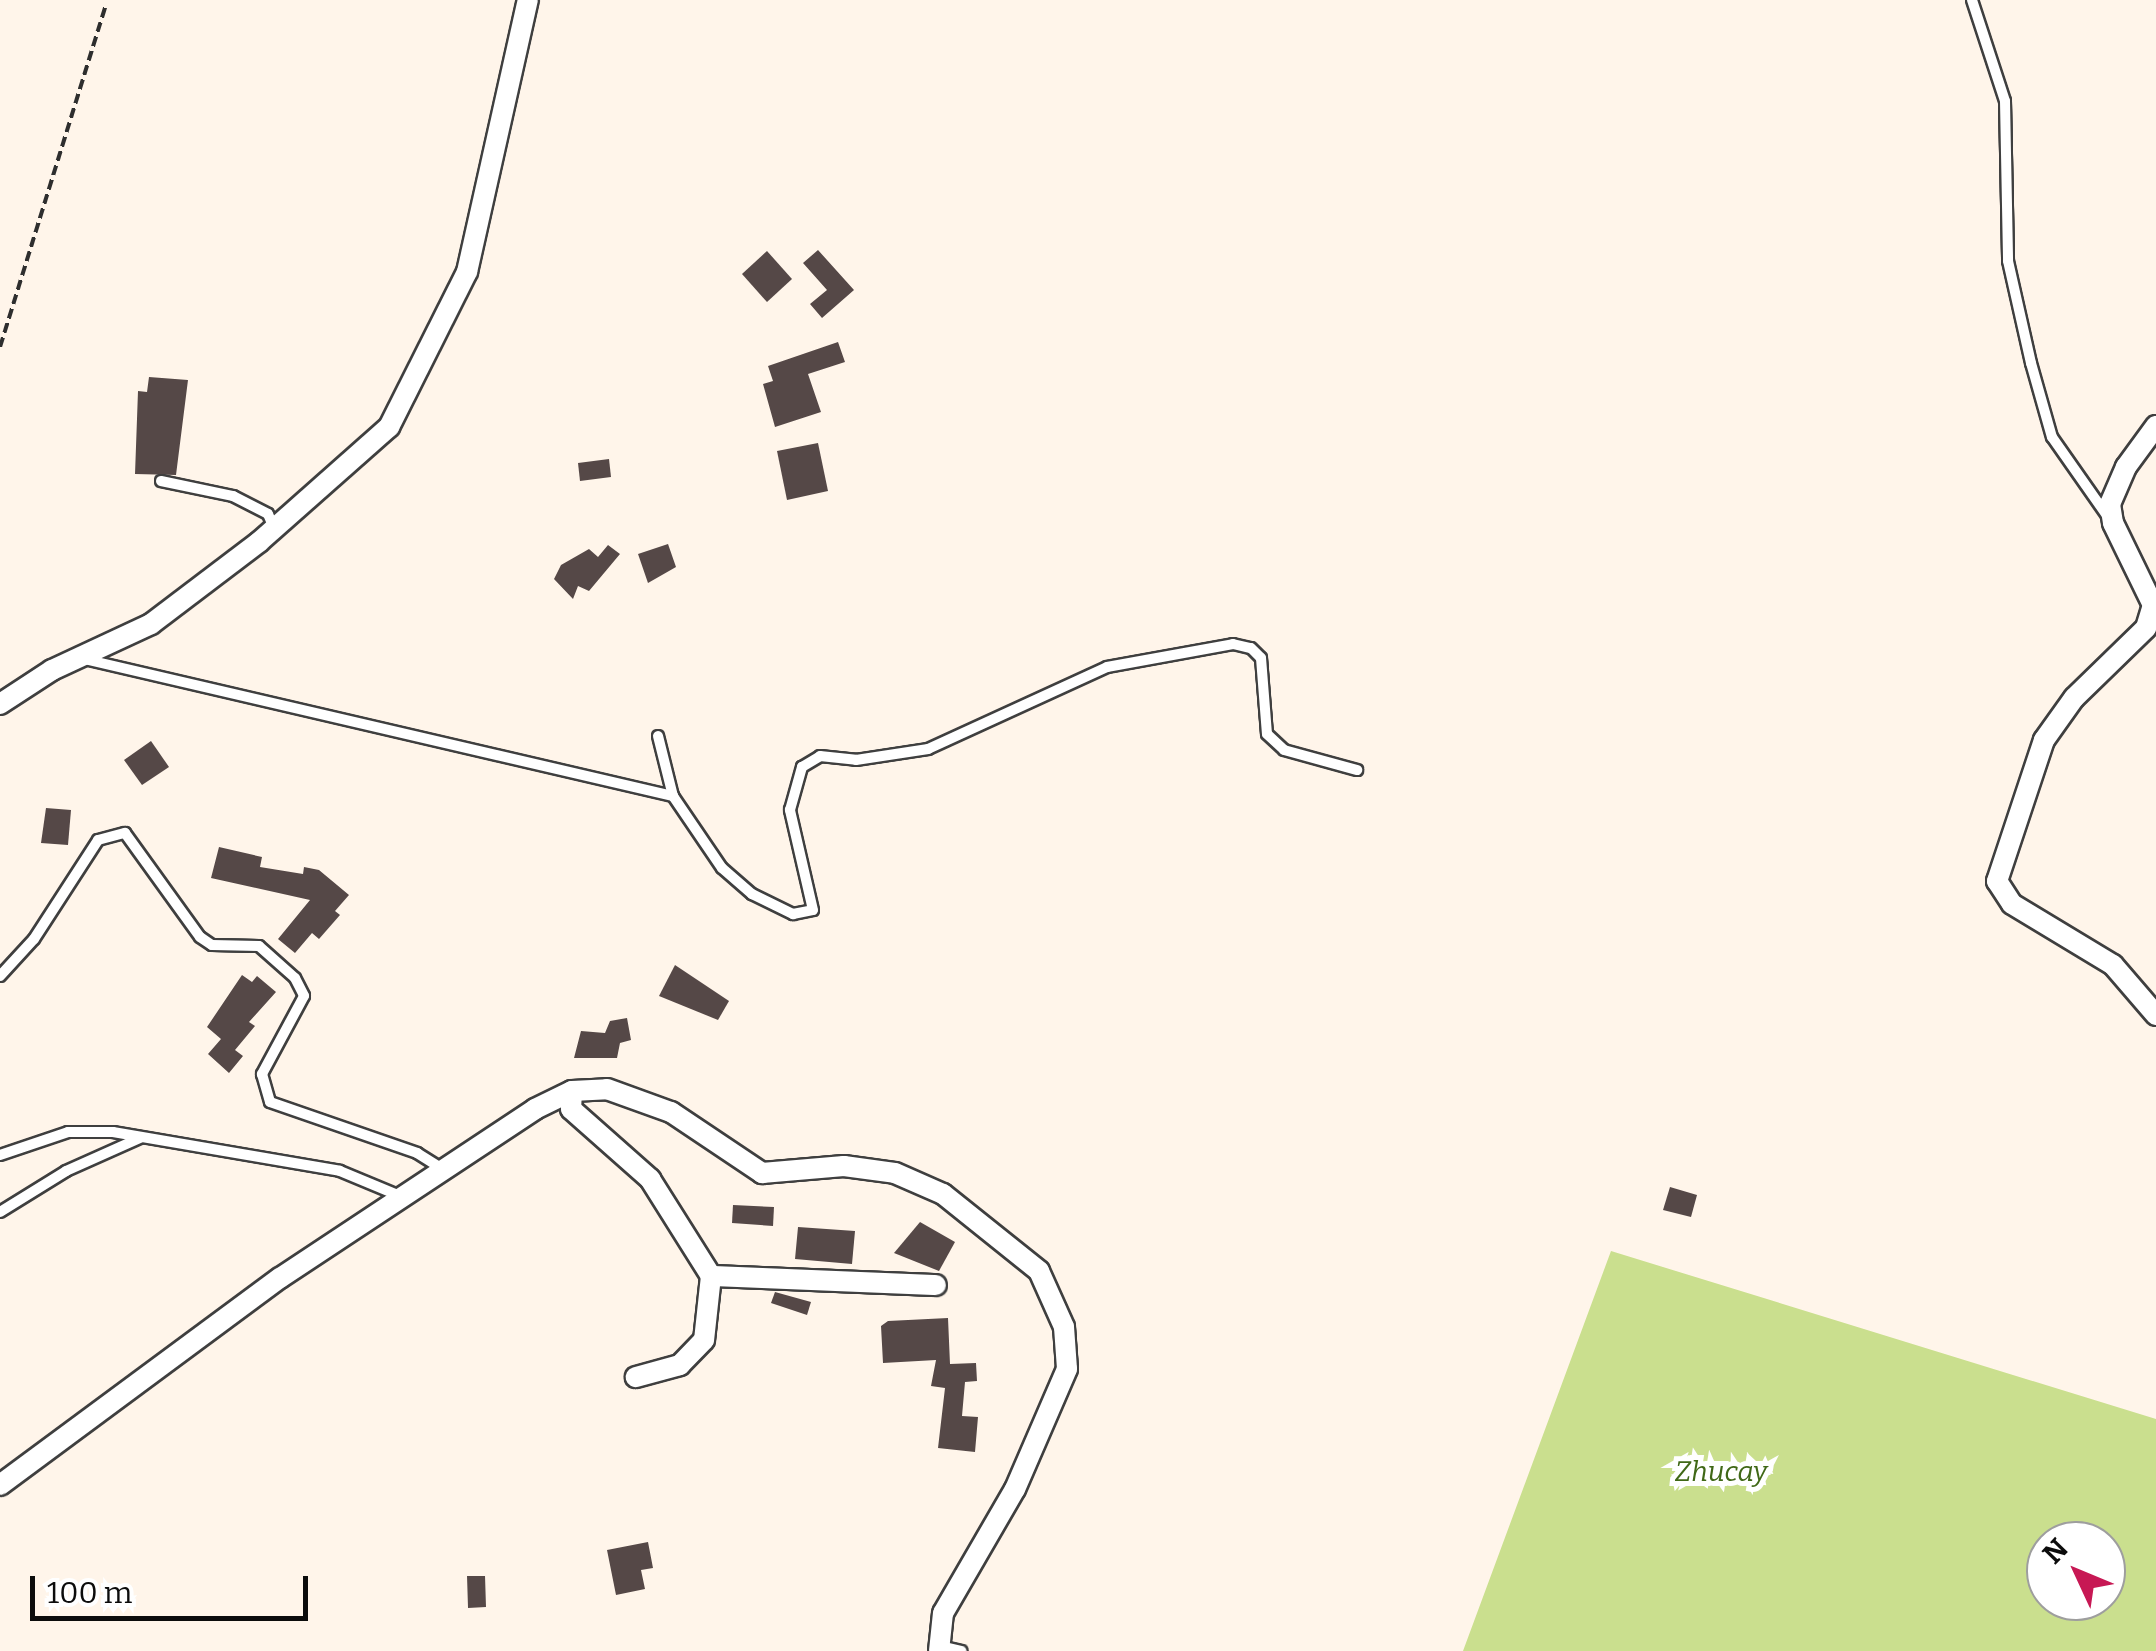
<!DOCTYPE html>
<html>
<head>
<meta charset="utf-8">
<style>
  body { margin:0 }
  #map { position:relative; width:2156px; height:1651px; overflow:hidden; background:#fff5ea; font-family:Bitter,serif }
  div>[style] { position:absolute }
  .forest>* { inset:0; background:#cadf8e }
  .building>* { inset:0; background:#554847 }
  .path>* { height:4px; margin-top:-2px; transform-origin:0; background:repeating-linear-gradient(90deg,#2e2e2e 0 10px,transparent 0 15px) }
  .roads { filter:drop-shadow(2px 0 #3f3f3f) drop-shadow(-2px 0 #3f3f3f) drop-shadow(0 2px #3f3f3f) drop-shadow(0 -2px #3f3f3f) }
  .service>* { height:10px; margin:-5px; padding:0 5px; transform-origin:5px; border-radius:5px; background:#fff }
  .minor>* { height:20px; margin:-10px; padding:0 10px; transform-origin:10px; border-radius:10px; background:#fff }
  span { translate:-50% -50%; white-space:nowrap; text-align:center; line-height:1.15; -webkit-text-stroke:10px #fff; paint-order:stroke }
  .park-label { font-size:28px; color:#406817; font-style:italic }
  .north { position:absolute; left:2026px; top:1521px; width:100px; height:100px; box-sizing:border-box; background:#fff; border:2px solid #9e9e9e; border-radius:50%; rotate:314deg; font-size:28px; font-weight:700; line-height:40px; text-align:center; color:#0c0c0c }
  .north::after { content:''; display:block; margin:auto; width:35px; height:45px; background:#c71854; clip-path:polygon(50% 0,100% 100%,50% 72%,0 100%) }
  .scale { position:absolute; left:30px; top:1576px; width:278px; height:45px; box-sizing:border-box; border:5px solid #0c0c0c; border-top:0; padding-left:12px; font-size:30px; line-height:35px; white-space:nowrap; color:#0c0c0c; -webkit-text-stroke:8px #fff; paint-order:stroke }
</style>
</head>
<body>
<div id="map">
  <div class="forest">
    <div style="clip-path:polygon(evenodd,1611px 1251px,2156px 1419px,2156px 1651px,1463px 1651px,1611px 1251px,2046px 1541px,2106px 1541px,2106px 1601px,2046px 1601px,2046px 1541px)"></div>
  </div>
  <div class="building">
    <div style="clip-path:polygon(818px 250px,854px 290px,822px 318px,810px 304px,827px 290px,803px 263px)"></div>
    <div style="clip-path:polygon(767px 251px,792px 279px,767px 302px,742px 274px)"></div>
    <div style="clip-path:polygon(838px 342px,845px 362px,808px 374px,821px 412px,775px 427px,763px 384px,773px 381px,768px 366px)"></div>
    <div style="clip-path:polygon(149px 377px,188px 380px,176px 475px,135px 474px,138px 391px,147px 392px)"></div>
    <div style="clip-path:polygon(818px 443px,828px 491px,787px 500px,777px 451px)"></div>
    <div style="clip-path:polygon(609px 459px,611px 477px,580px 481px,578px 463px)"></div>
    <div style="clip-path:polygon(668px 544px,676px 567px,648px 583px,638px 554px)"></div>
    <div style="clip-path:polygon(608px 545px,620px 554px,589px 591px,578px 586px,573px 599px,554px 579px,561px 565px,589px 549px,598px 557px)"></div>
    <div style="clip-path:polygon(151px 741px,169px 767px,142px 785px,124px 760px)"></div>
    <div style="clip-path:polygon(46px 808px,71px 810px,68px 845px,41px 843px)"></div>
    <div style="clip-path:polygon(219px 847px,262px 857px,260px 867px,303px 874px,304px 867px,319px 870px,349px 895px,335px 911px,340px 915px,319px 939px,312px 933px,295px 953px,278px 939px,310px 900px,211px 878px)"></div>
    <div style="clip-path:polygon(675px 965px,729px 1001px,718px 1020px,659px 996px)"></div>
    <div style="clip-path:polygon(242px 975px,252px 982px,257px 976px,276px 992px,249px 1022px,255px 1026px,235px 1050px,243px 1056px,229px 1073px,208px 1054px,221px 1039px,207px 1027px)"></div>
    <div style="clip-path:polygon(627px 1018px,631px 1040px,620px 1043px,617px 1058px,574px 1058px,581px 1031px,605px 1033px,610px 1021px)"></div>
    <div style="clip-path:polygon(1670px 1187px,1697px 1195px,1691px 1217px,1663px 1210px)"></div>
    <div style="clip-path:polygon(733px 1205px,774px 1207px,773px 1226px,732px 1223px)"></div>
    <div style="clip-path:polygon(920px 1222px,955px 1242px,939px 1271px,894px 1253px)"></div>
    <div style="clip-path:polygon(798px 1227px,855px 1231px,852px 1264px,795px 1259px)"></div>
    <div style="clip-path:polygon(775px 1292px,811px 1302px,807px 1315px,771px 1303px)"></div>
    <div style="clip-path:polygon(948px 1318px,950px 1364px,976px 1363px,977px 1381px,965px 1382px,962px 1416px,978px 1417px,975px 1452px,938px 1448px,945px 1388px,931px 1386px,936px 1360px,883px 1363px,881px 1326px,888px 1321px)"></div>
    <div style="clip-path:polygon(648px 1542px,653px 1568px,641px 1570px,645px 1589px,616px 1595px,607px 1550px)"></div>
    <div style="clip-path:polygon(467px 1576px,485px 1576px,486px 1607px,468px 1608px)"></div>
  </div>
  <div class="path">
    <div style="left:0;top:347px;width:356px;rotate:-72.8deg"></div>
  </div>
  <div class="roads">
    <div class="service">
      <div style="left:1972px;top:0;width:106px;rotate:71.9deg"></div>
      <div style="left:2005px;top:101px;width:160px;rotate:88.9deg"></div>
      <div style="left:2008px;top:261px;width:105px;rotate:77.3deg"></div>
      <div style="left:2031px;top:363px;width:77px;rotate:74.2deg"></div>
      <div style="left:2052px;top:437px;width:94px;rotate:55deg"></div>
      <div style="left:161px;top:481px;width:74px;rotate:11.8deg"></div>
      <div style="left:233px;top:496px;width:39px;rotate:27deg"></div>
      <div style="left:268px;top:514px;width:15px;rotate:67deg"></div>
      <div style="left:84px;top:659px;width:605px;rotate:13.09deg"></div>
      <div style="left:658px;top:736px;width:62px;rotate:76deg"></div>
      <div style="left:673px;top:796px;width:87px;rotate:55.8deg"></div>
      <div style="left:722px;top:868px;width:40px;rotate:41deg"></div>
      <div style="left:752px;top:894px;width:46px;rotate:26deg"></div>
      <div style="left:793px;top:914px;width:20px;rotate:-11deg"></div>
      <div style="left:813px;top:910px;width:103px;rotate:-103deg"></div>
      <div style="left:790px;top:810px;width:45px;rotate:-74.4deg"></div>
      <div style="left:802px;top:767px;width:21px;rotate:-31deg"></div>
      <div style="left:820px;top:756px;width:36px;rotate:6deg"></div>
      <div style="left:856px;top:760px;width:73px;rotate:-8.7deg"></div>
      <div style="left:928px;top:749px;width:197px;rotate:-24.6deg"></div>
      <div style="left:1107px;top:667px;width:128px;rotate:-10.3deg"></div>
      <div style="left:1233px;top:644px;width:18px;rotate:13deg"></div>
      <div style="left:1251px;top:648px;width:14px;rotate:45deg"></div>
      <div style="left:1261px;top:658px;width:76px;rotate:85.5deg"></div>
      <div style="left:1267px;top:734px;width:23px;rotate:43deg"></div>
      <div style="left:1284px;top:750px;width:76px;rotate:15.3deg"></div>
      <div style="left:0;top:976px;width:50px;rotate:-47.4deg"></div>
      <div style="left:34px;top:939px;width:118px;rotate:-57.1deg"></div>
      <div style="left:98px;top:840px;width:28px;rotate:-15deg"></div>
      <div style="left:125px;top:833px;width:128px;rotate:54.2deg"></div>
      <div style="left:200px;top:937px;width:14px;rotate:34deg"></div>
      <div style="left:212px;top:945px;width:47px;rotate:1.2deg"></div>
      <div style="left:259px;top:946px;width:48px;rotate:41.6deg"></div>
      <div style="left:295px;top:978px;width:20px;rotate:63deg"></div>
      <div style="left:304px;top:996px;width:89px;rotate:118.3deg"></div>
      <div style="left:262px;top:1074px;width:29px;rotate:74deg"></div>
      <div style="left:270px;top:1102px;width:156px;rotate:19.1deg"></div>
      <div style="left:417px;top:1153px;width:32px;rotate:32deg"></div>
      <div style="left:0;top:1155px;width:72px;rotate:-18.7deg"></div>
      <div style="left:68px;top:1132px;width:45px"></div>
      <div style="left:113px;top:1132px;width:230px;rotate:9.7deg"></div>
      <div style="left:340px;top:1171px;width:65px;rotate:22.6deg"></div>
      <div style="left:0;top:1212px;width:78px;rotate:-31.8deg"></div>
      <div style="left:66px;top:1171px;width:81px;rotate:-24deg"></div>
      <div style="left:940px;top:1646px;width:22px;rotate:13deg"></div>
    </div>
    <div class="minor">
      <div style="left:2156px;top:426px;width:51px;rotate:126.2deg"></div>
      <div style="left:2126px;top:467px;width:40px;rotate:113.4deg"></div>
      <div style="left:2110px;top:504px;width:19px;rotate:81deg"></div>
      <div style="left:2113px;top:523px;width:91px;rotate:64deg"></div>
      <div style="left:2153px;top:605px;width:24px;rotate:107deg"></div>
      <div style="left:2146px;top:628px;width:100px;rotate:135.8deg"></div>
      <div style="left:2074px;top:698px;width:52px;rotate:125.5deg"></div>
      <div style="left:2044px;top:740px;width:149px;rotate:108.4deg"></div>
      <div style="left:1997px;top:881px;width:27px;rotate:57deg"></div>
      <div style="left:2012px;top:904px;width:118px;rotate:31.1deg"></div>
      <div style="left:2113px;top:965px;width:66px;rotate:49.3deg"></div>
      <div style="left:0;top:704px;width:62px;rotate:-33.2deg"></div>
      <div style="left:52px;top:670px;width:109px;rotate:-24.9deg"></div>
      <div style="left:151px;top:624px;width:136px;rotate:-37.2deg"></div>
      <div style="left:259px;top:542px;width:174px;rotate:-41.5deg"></div>
      <div style="left:389px;top:427px;width:174px;rotate:-63.3deg"></div>
      <div style="left:467px;top:272px;width:279px;rotate:-77.4deg"></div>
      <div style="left:572px;top:1091px;width:18px;rotate:93deg"></div>
      <div style="left:571px;top:1109px;width:106px;rotate:41.5deg"></div>
      <div style="left:650px;top:1179px;width:115px;rotate:57.8deg"></div>
      <div style="left:711px;top:1276px;width:64px;rotate:96.2deg"></div>
      <div style="left:704px;top:1340px;width:35px;rotate:134deg"></div>
      <div style="left:680px;top:1365px;width:46px;rotate:164.7deg"></div>
      <div style="left:711px;top:1276px;width:225px;rotate:2.3deg"></div>
      <div style="left:0;top:1485px;width:348px;rotate:-36.5deg"></div>
      <div style="left:280px;top:1278px;width:306px;rotate:-33.5deg"></div>
      <div style="left:535px;top:1109px;width:41px;rotate:-25.9deg"></div>
      <div style="left:572px;top:1091px;width:35px;rotate:-3deg"></div>
      <div style="left:607px;top:1089px;width:68px;rotate:19.8deg"></div>
      <div style="left:671px;top:1112px;width:110px;rotate:33.8deg"></div>
      <div style="left:762px;top:1173px;width:82px;rotate:-4.9deg"></div>
      <div style="left:844px;top:1166px;width:51px;rotate:7.8deg"></div>
      <div style="left:895px;top:1173px;width:52px;rotate:23.6deg"></div>
      <div style="left:943px;top:1194px;width:123px;rotate:38.7deg"></div>
      <div style="left:1039px;top:1271px;width:61px;rotate:65.9deg"></div>
      <div style="left:1064px;top:1327px;width:42px;rotate:85.9deg"></div>
      <div style="left:1067px;top:1369px;width:131px;rotate:113.4deg"></div>
      <div style="left:1015px;top:1489px;width:143px;rotate:120.1deg"></div>
      <div style="left:943px;top:1613px;width:38px;rotate:96deg"></div>
    </div>
  </div>
  <div class="park-label">
    <span style="left:1721px;top:1472px">Zhucay</span>
  </div>
  <div class="north">N</div>
  <div class="scale">100 m</div>
</div>
</body>
</html>
